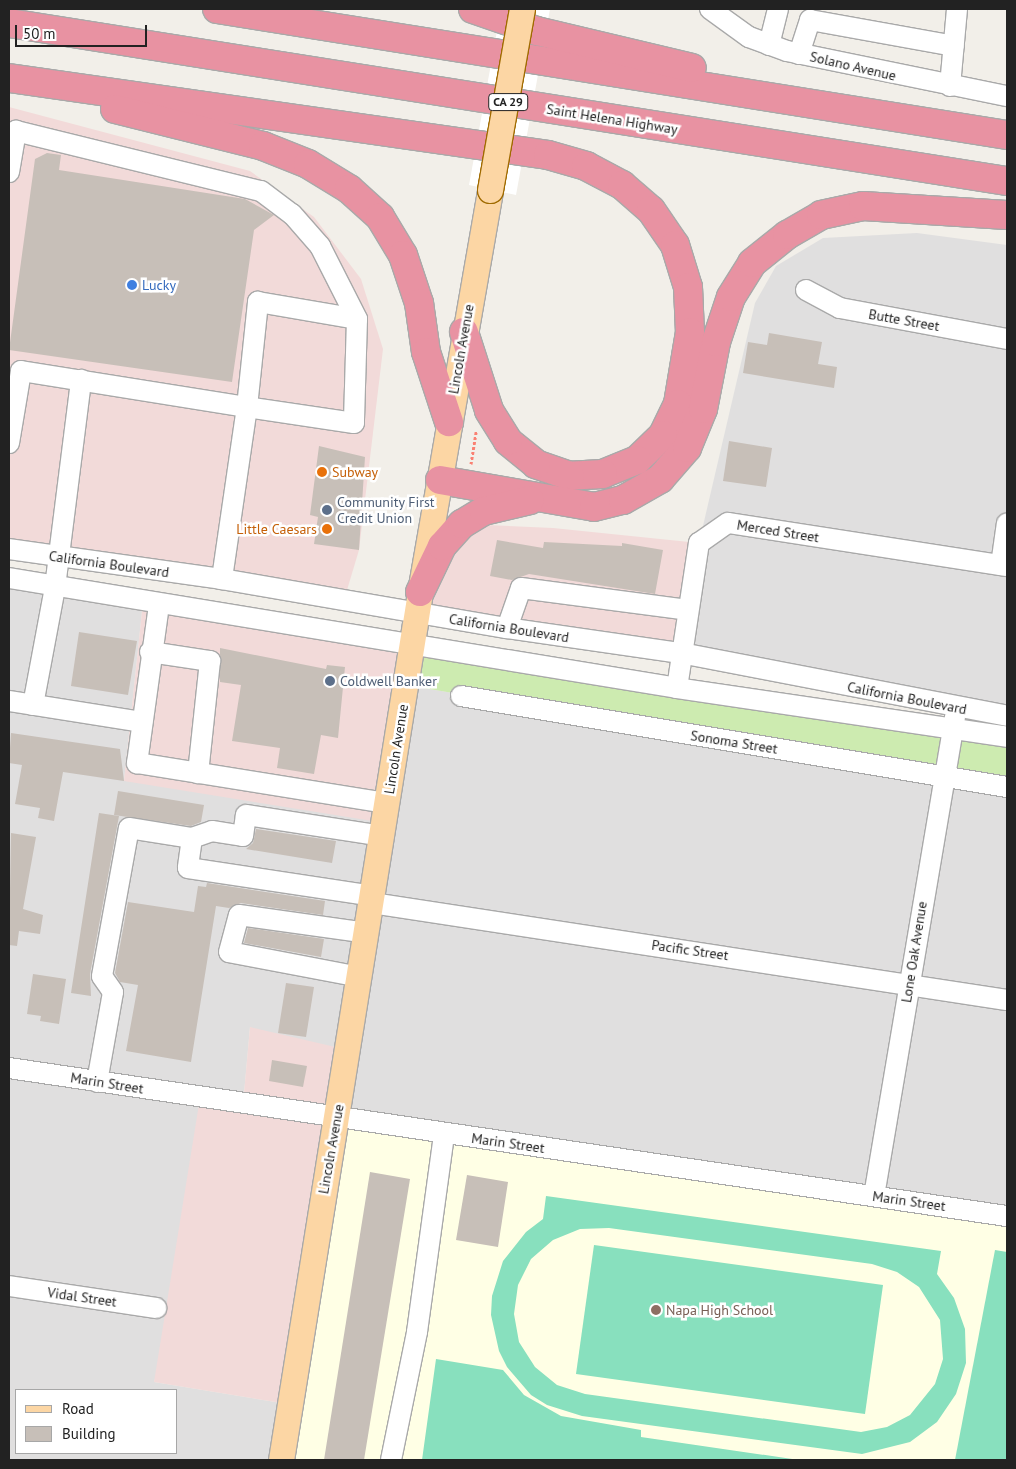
<!DOCTYPE html>
<html>
<head>
<meta charset="utf-8">
<style>
  body { margin:0 }
  #map { position:relative; width:1016px; height:1469px; overflow:hidden; background:#f2efe9; font-family:"PT Sans",sans-serif }
  div>[style] { position:absolute }
  .residential>* { inset:0; background:#e0dfdf }
  .commercial>* { inset:0; background:#f2dad9 }
  .education>* { inset:0; background:#ffffe5 }
  .grass>* { inset:0; background:#cdebb0 }
  .pitch>* { inset:0; background:#88e0be }
  .pier>* { inset:0; background:#fff }
  .building>* { inset:0; background:#c7bfb8 }
  .path>* { height:3px; margin-top:-1.5px; transform-origin:0; background:repeating-linear-gradient(90deg,#fa8072 0 2.5px,transparent 0 5px) }
  .roads { filter:drop-shadow(1px 0 #a9a9a9) drop-shadow(-1px 0 #a9a9a9) drop-shadow(0 1px #a9a9a9) drop-shadow(0 -1px #a9a9a9) }
  .minor>* { height:20px; margin:-10px; padding:0 10px; transform-origin:10px; border-radius:10px; background:#fff }
  .major>* { height:25px; margin:-12.5px; padding:0 12.5px; transform-origin:12.5px; border-radius:12.5px; background:#fcd6a4 }
  .highway>* { height:28px; margin:-14px; padding:0 14px; transform-origin:14px; border-radius:14px; background:#e892a2 }
  .bridges { filter:drop-shadow(1px 0 #a06b00) drop-shadow(-1px 0 #a06b00) drop-shadow(0 1px #a06b00) drop-shadow(0 -1px #a06b00) }
  .major-bridge>* { height:25px; margin:-12.5px; padding:0 12.5px; transform-origin:12.5px; border-radius:12.5px; background:#fcd6a4 }
  .dots>* { width:14px; height:14px; translate:-50% -50%; box-sizing:border-box; border:2px solid #fff; border-radius:50% }
  span { translate:-50% -50%; white-space:nowrap; text-align:center; line-height:1.15; -webkit-text-stroke:5px #fff; paint-order:stroke }
  .shield-label span { padding:1px 4px; background:#fff; border:1px solid; border-radius:4px; -webkit-text-stroke-width:0 }
  .shield-label { font-size:12px; color:#222; font-weight:700 }
  .street-label { font-size:14px; color:#222 }
  .shop-label { font-size:14px; color:#366cbe }
  .left { translate:0 -50%; text-align:left }
  .food-label { font-size:14px; color:#c56008 }
  .right { translate:-100% -50%; text-align:right }
  .service-label { font-size:14px; color:#4e5e75 }
  .education-label { font-size:14px; color:#785e54 }
  .frame { position:absolute; inset:0; border:10px solid #222; pointer-events:none }
  .legend { position:absolute; left:15px; top:1389px; width:162px; height:65px; box-sizing:border-box; background:#fff; border:1px solid #a7a7a7; margin:0; padding:6px 9px; list-style:none; font-size:15px; color:#222 }
  .legend li { display:flex; align-items:center; gap:10px; height:25px }
  .legend b { width:25px; border:1px solid #a7a7a7 }
  .scale { position:absolute; left:15px; top:25px; width:132px; height:22px; box-sizing:border-box; border:2px solid #222; border-top:0; padding-left:6px; font-size:15px; line-height:18px; white-space:nowrap; color:#222; -webkit-text-stroke:4px #fff; paint-order:stroke }
</style>
</head>
<body>
<div id="map">
  <div class="residential">
    <div style="clip-path:polygon(917px 233px,1007px 245px,1007px 716px,681px 653px,699px 543px,755px 303px,776px 266px,823px 238px)"></div>
    <div style="clip-path:polygon(evenodd,9px 578px,143px 602px,124px 781px,406px 685px,1007px 787px,1007px 1216px,336px 1119px,250px 1027px,243px 1105px,154px 1382px,288px 1404px,281px 1460px,9px 1460px,9px 578px,16px 1390px,176px 1390px,176px 1453px,16px 1453px,16px 1390px)"></div>
  </div>
  <div class="commercial">
    <div style="clip-path:polygon(9px 107px,250px 171px,314px 217px,361px 279px,383px 349px,359px 550px,344px 600px,9px 549px)"></div>
    <div style="clip-path:polygon(462px 524px,553px 528px,699px 543px,681px 653px,417px 613px)"></div>
    <div style="clip-path:polygon(143px 602px,414px 644px,385px 823px,124px 781px)"></div>
    <div style="clip-path:polygon(250px 1027px,348px 1050px,288px 1404px,154px 1382px,200px 1098px,243px 1104px)"></div>
  </div>
  <div class="education">
    <div style="clip-path:polygon(336px 1119px,1007px 1216px,1007px 1460px,281px 1460px)"></div>
  </div>
  <div class="grass">
    <div style="clip-path:polygon(414px 644px,1007px 737px,1007px 787px,406px 685px)"></div>
  </div>
  <div class="pitch">
    <div style="clip-path:polygon(evenodd,546px 1196px,941px 1251px,937px 1274px,954px 1298px,965px 1329px,966px 1363px,956px 1394px,937px 1422px,910px 1442px,862px 1454px,582px 1416px,547px 1405px,531px 1395px,507px 1367px,499px 1351px,491px 1315px,492px 1296px,503px 1261px,526px 1232px,543px 1219px,546px 1196px,609px 1228px,872px 1264px,897px 1272px,919px 1287px,940px 1320px,943px 1359px,935px 1384px,910px 1415px,887px 1427px,861px 1432px,585px 1394px,557px 1385px,535px 1367px,519px 1342px,514px 1314px,518px 1285px,531px 1259px,553px 1240px,580px 1229px,609px 1228px)"></div>
    <div style="clip-path:polygon(594px 1245px,883px 1285px,865px 1414px,576px 1374px)"></div>
    <div style="clip-path:polygon(995px 1250px,1007px 1252px,1007px 1460px,955px 1460px)"></div>
    <div style="clip-path:polygon(436px 1359px,503px 1370px,524px 1395px,561px 1416px,641px 1430px,641px 1437px,799px 1460px,422px 1460px)"></div>
  </div>
  <div class="pier">
    <div style="clip-path:polygon(501px 9px,550px 9px,516px 195px,469px 185px)"></div>
  </div>
  <div class="building">
    <div style="clip-path:polygon(47px 153px,61px 155px,59px 170px,245px 199px,274px 215px,254px 230px,232px 382px,9px 350px,35px 159px)"></div>
    <div style="clip-path:polygon(769px 333px,822px 342px,818px 364px,837px 367px,834px 388px,743px 373px,748px 342px,767px 345px)"></div>
    <div style="clip-path:polygon(729px 441px,772px 448px,766px 487px,723px 481px)"></div>
    <div style="clip-path:polygon(319px 446px,365px 457px,359px 550px,314px 544px,318px 517px,310px 515px)"></div>
    <div style="clip-path:polygon(497px 540px,543px 548px,544px 542px,622px 546px,622px 543px,663px 550px,655px 594px,529px 574px,512px 580px,490px 576px)"></div>
    <div style="clip-path:polygon(79px 632px,137px 641px,128px 695px,71px 686px)"></div>
    <div style="clip-path:polygon(220px 648px,326px 669px,327px 665px,345px 667px,338px 738px,321px 735px,314px 774px,277px 768px,280px 748px,232px 741px,241px 685px,220px 682px)"></div>
    <div style="clip-path:polygon(11px 733px,120px 749px,124px 781px,63px 772px,54px 821px,38px 818px,40px 808px,15px 804px,22px 765px,9px 763px)"></div>
    <div style="clip-path:polygon(118px 791px,204px 805px,201px 822px,191px 826px,114px 815px)"></div>
    <div style="clip-path:polygon(99px 813px,119px 816px,90px 974px,91px 996px,71px 993px)"></div>
    <div style="clip-path:polygon(256px 829px,336px 841px,332px 863px,246px 849px,253px 843px)"></div>
    <div style="clip-path:polygon(11px 833px,36px 837px,23px 909px,43px 915px,40px 934px,19px 931px,17px 946px,9px 945px)"></div>
    <div style="clip-path:polygon(207px 883px,325px 901px,323px 915px,241px 903px,229px 908px,216px 906px,191px 1062px,126px 1051px,138px 985px,120px 982px,115px 973px,128px 902px,194px 912px,198px 886px,206px 887px)"></div>
    <div style="clip-path:polygon(248px 928px,324px 939px,321px 957px,244px 943px)"></div>
    <div style="clip-path:polygon(33px 974px,66px 979px,59px 1024px,40px 1021px,41px 1016px,27px 1014px)"></div>
    <div style="clip-path:polygon(286px 983px,314px 987px,306px 1037px,278px 1033px)"></div>
    <div style="clip-path:polygon(272px 1060px,307px 1066px,303px 1087px,269px 1081px)"></div>
    <div style="clip-path:polygon(370px 1172px,410px 1179px,364px 1460px,324px 1460px)"></div>
    <div style="clip-path:polygon(467px 1175px,508px 1182px,498px 1247px,456px 1240px)"></div>
  </div>
  <div class="path">
    <div style="left:471px;top:464px;width:33px;rotate:-81deg"></div>
  </div>
  <div class="roads">
    <div class="minor">
      <div style="left:710px;top:9px;width:48px;rotate:35.7deg"></div>
      <div style="left:749px;top:37px;width:40px;rotate:20.2deg"></div>
      <div style="left:787px;top:51px;width:225px;rotate:11.6deg"></div>
      <div style="left:769px;top:45px;width:37px;rotate:-76deg"></div>
      <div style="left:799px;top:54px;width:36px;rotate:-72deg"></div>
      <div style="left:810px;top:20px;width:146px;rotate:10.2deg"></div>
      <div style="left:950px;top:86px;width:77px;rotate:-84.8deg"></div>
      <div style="left:9px;top:172px;width:42px;rotate:-80.3deg"></div>
      <div style="left:16px;top:131px;width:252px;rotate:13.8deg"></div>
      <div style="left:261px;top:191px;width:39px;rotate:37deg"></div>
      <div style="left:292px;top:214px;width:43px;rotate:48.8deg"></div>
      <div style="left:320px;top:246px;width:82px;rotate:63.1deg"></div>
      <div style="left:357px;top:319px;width:104px;rotate:91.7deg"></div>
      <div style="left:354px;top:423px;width:108px;rotate:-171.5deg"></div>
      <div style="left:247px;top:407px;width:174px;rotate:98.3deg"></div>
      <div style="left:806px;top:290px;width:38px;rotate:28deg"></div>
      <div style="left:840px;top:308px;width:170px;rotate:10.5deg"></div>
      <div style="left:9px;top:443px;width:73px;rotate:-80.5deg"></div>
      <div style="left:21px;top:371px;width:229px;rotate:9.1deg"></div>
      <div style="left:247px;top:407px;width:106px;rotate:-84deg"></div>
      <div style="left:258px;top:302px;width:100px;rotate:9.7deg"></div>
      <div style="left:9px;top:549px;width:215px;rotate:8deg"></div>
      <div style="left:222px;top:579px;width:289px;rotate:9.8deg"></div>
      <div style="left:507px;top:628px;width:176px;rotate:8.2deg"></div>
      <div style="left:681px;top:653px;width:332px;rotate:10.9deg"></div>
      <div style="left:1001px;top:565px;width:42px;rotate:-81.9deg"></div>
      <div style="left:9px;top:578px;width:677px;rotate:9.35deg"></div>
      <div style="left:677px;top:688px;width:334px;rotate:8.4deg"></div>
      <div style="left:159px;top:605px;width:160px;rotate:97.9deg"></div>
      <div style="left:137px;top:763px;width:254px;rotate:9.1deg"></div>
      <div style="left:507px;top:628px;width:42px;rotate:-70.7deg"></div>
      <div style="left:521px;top:588px;width:168px;rotate:7.5deg"></div>
      <div style="left:150px;top:652px;width:61px;rotate:8.5deg"></div>
      <div style="left:210px;top:661px;width:113px;rotate:96.1deg"></div>
      <div style="left:677px;top:688px;width:147px;rotate:-81.4deg"></div>
      <div style="left:699px;top:543px;width:35px;rotate:-35deg"></div>
      <div style="left:728px;top:523px;width:282px;rotate:8.8deg"></div>
      <div style="left:461px;top:696px;width:554px;rotate:9.46deg"></div>
      <div style="left:9px;top:701px;width:135px;rotate:9deg"></div>
      <div style="left:33px;top:705px;width:120px;rotate:-79.4deg"></div>
      <div style="left:55px;top:587px;width:209px;rotate:-82.8deg"></div>
      <div style="left:192px;top:838px;width:21px;rotate:-19deg"></div>
      <div style="left:212px;top:831px;width:31px;rotate:9deg"></div>
      <div style="left:243px;top:836px;width:21px;rotate:-82deg"></div>
      <div style="left:246px;top:815px;width:139px;rotate:8.7deg"></div>
      <div style="left:372px;top:903px;width:642px;rotate:8.69deg"></div>
      <div style="left:360px;top:977px;width:133px;rotate:-169.2deg"></div>
      <div style="left:229px;top:952px;width:38px;rotate:-75deg"></div>
      <div style="left:239px;top:915px;width:129px;rotate:8deg"></div>
      <div style="left:9px;top:1068px;width:1009px;rotate:8.44deg"></div>
      <div style="left:97px;top:1082px;width:91px;rotate:-79.9deg"></div>
      <div style="left:113px;top:992px;width:19px;rotate:-125deg"></div>
      <div style="left:102px;top:976px;width:150px;rotate:-79.7deg"></div>
      <div style="left:129px;top:828px;width:64px;rotate:9deg"></div>
      <div style="left:192px;top:838px;width:30px;rotate:98deg"></div>
      <div style="left:188px;top:868px;width:187px;rotate:8.6deg"></div>
      <div style="left:874px;top:1196px;width:486px;rotate:-80.4deg"></div>
      <div style="left:9px;top:1286px;width:149px;rotate:8.5deg"></div>
      <div style="left:391px;top:1460px;width:131px;rotate:-78.5deg"></div>
      <div style="left:417px;top:1332px;width:200px;rotate:-82.2deg"></div>
    </div>
    <div class="major">
      <div style="left:281px;top:1460px;width:879px;rotate:-80.9deg"></div>
      <div style="left:420px;top:592px;width:408px;rotate:-80.1deg"></div>
    </div>
    <div class="highway">
      <div style="left:217px;top:9px;width:800px;rotate:9.06deg"></div>
      <div style="left:473px;top:9px;width:68px;rotate:19deg"></div>
      <div style="left:537px;top:31px;width:159px;rotate:13.4deg"></div>
      <div style="left:9px;top:23px;width:1010px;rotate:9deg"></div>
      <div style="left:9px;top:78px;width:544px;rotate:8.13deg"></div>
      <div style="left:548px;top:155px;width:40px;rotate:16deg"></div>
      <div style="left:586px;top:166px;width:41px;rotate:27.8deg"></div>
      <div style="left:622px;top:185px;width:38px;rotate:41deg"></div>
      <div style="left:651px;top:210px;width:42px;rotate:55.6deg"></div>
      <div style="left:675px;top:245px;width:44px;rotate:72.8deg"></div>
      <div style="left:688px;top:287px;width:45px;rotate:87.5deg"></div>
      <div style="left:690px;top:332px;width:73px;rotate:99.5deg"></div>
      <div style="left:678px;top:404px;width:34px;rotate:116deg"></div>
      <div style="left:663px;top:435px;width:36px;rotate:136deg"></div>
      <div style="left:637px;top:460px;width:37px;rotate:158deg"></div>
      <div style="left:603px;top:474px;width:33px;rotate:177deg"></div>
      <div style="left:570px;top:476px;width:36px;rotate:-161deg"></div>
      <div style="left:536px;top:464px;width:36px;rotate:-141deg"></div>
      <div style="left:508px;top:441px;width:36px;rotate:-122deg"></div>
      <div style="left:489px;top:410px;width:82px;rotate:-107.8deg"></div>
      <div style="left:115px;top:109px;width:153px;rotate:14deg"></div>
      <div style="left:263px;top:146px;width:48px;rotate:21.8deg"></div>
      <div style="left:308px;top:164px;width:48px;rotate:31.4deg"></div>
      <div style="left:349px;top:189px;width:42px;rotate:42.1deg"></div>
      <div style="left:380px;top:217px;width:44px;rotate:58.8deg"></div>
      <div style="left:403px;top:255px;width:51px;rotate:71.6deg"></div>
      <div style="left:419px;top:303px;width:49px;rotate:81.9deg"></div>
      <div style="left:426px;top:352px;width:74px;rotate:71.8deg"></div>
      <div style="left:440px;top:480px;width:156px;rotate:9.9deg"></div>
      <div style="left:594px;top:507px;width:30px;rotate:-14deg"></div>
      <div style="left:623px;top:500px;width:43px;rotate:-29.6deg"></div>
      <div style="left:660px;top:479px;width:41px;rotate:-48.9deg"></div>
      <div style="left:687px;top:448px;width:42px;rotate:-67.7deg"></div>
      <div style="left:703px;top:409px;width:68px;rotate:-79deg"></div>
      <div style="left:716px;top:342px;width:47px;rotate:-71.6deg"></div>
      <div style="left:731px;top:297px;width:40px;rotate:-58deg"></div>
      <div style="left:752px;top:263px;width:45px;rotate:-38.7deg"></div>
      <div style="left:787px;top:235px;width:39px;rotate:-30deg"></div>
      <div style="left:821px;top:215px;width:43px;rotate:-12.1deg"></div>
      <div style="left:863px;top:206px;width:144px;rotate:3.6deg"></div>
      <div style="left:420px;top:592px;width:51px;rotate:-64.4deg"></div>
      <div style="left:442px;top:546px;width:30px;rotate:-48deg"></div>
      <div style="left:462px;top:524px;width:26px;rotate:-31deg"></div>
      <div style="left:484px;top:511px;width:47px;rotate:-13.4deg"></div>
    </div>
  </div>
  <div class="bridges">
    <div class="major-bridge">
      <div style="left:490px;top:190px;width:184px;rotate:-80deg"></div>
    </div>
  </div>
  <div class="dots">
    <div style="left:132px;top:285px;background:#3f7fe0"></div>
    <div style="left:322px;top:472px;background:#e8710a"></div>
    <div style="left:327px;top:510px;background:#5c6f8a"></div>
    <div style="left:327px;top:529px;background:#e8710a"></div>
    <div style="left:330px;top:681px;background:#5c6f8a"></div>
    <div style="left:656px;top:1310px;background:#8d6e63"></div>
  </div>
  <div class="shield-label">
    <span style="left:508px;top:102px">CA 29</span>
  </div>
  <div class="street-label">
    <span style="left:853px;top:66px;rotate:13deg">Solano Avenue</span>
    <span style="left:612px;top:119px;rotate:9deg">Saint Helena Highway</span>
    <span style="left:904px;top:320px;rotate:10deg">Butte Street</span>
    <span style="left:461px;top:349px;rotate:-80deg">Lincoln Avenue</span>
    <span style="left:778px;top:531px;rotate:9deg">Merced Street</span>
    <span style="left:109px;top:564px;rotate:8deg">California Boulevard</span>
    <span style="left:509px;top:628px;rotate:9deg">California Boulevard</span>
    <span style="left:907px;top:698px;rotate:11deg">California Boulevard</span>
    <span style="left:734px;top:742px;rotate:9deg">Sonoma Street</span>
    <span style="left:396px;top:749px;rotate:-81deg">Lincoln Avenue</span>
    <span style="left:690px;top:950px;rotate:8deg">Pacific Street</span>
    <span style="left:914px;top:952px;rotate:-81deg">Lone Oak Avenue</span>
    <span style="left:107px;top:1083px;rotate:9deg">Marin Street</span>
    <span style="left:508px;top:1143px;rotate:8deg">Marin Street</span>
    <span style="left:331px;top:1149px;rotate:-80deg">Lincoln Avenue</span>
    <span style="left:909px;top:1201px;rotate:8deg">Marin Street</span>
    <span style="left:82px;top:1297px;rotate:8deg">Vidal Street</span>
  </div>
  <div class="shop-label">
    <span class="left" style="left:142px;top:285px">Lucky</span>
  </div>
  <div class="food-label">
    <span class="left" style="left:332px;top:472px">Subway</span>
    <span class="right" style="left:317px;top:529px">Little Caesars</span>
  </div>
  <div class="service-label">
    <span class="left" style="left:337px;top:510px">Community First<br>Credit Union</span>
    <span class="left" style="left:340px;top:681px">Coldwell Banker</span>
  </div>
  <div class="education-label">
    <span class="left" style="left:666px;top:1310px">Napa High School</span>
  </div>
  <div class="frame"></div>
  <ul class="legend">
  <li><b style="height:6px;background:#fcd6a4"></b>Road</li>
  <li><b style="height:14px;background:#c7bfb8"></b>Building</li>
  </ul>
  <div class="scale">50 m</div>
</div>
</body>
</html>
